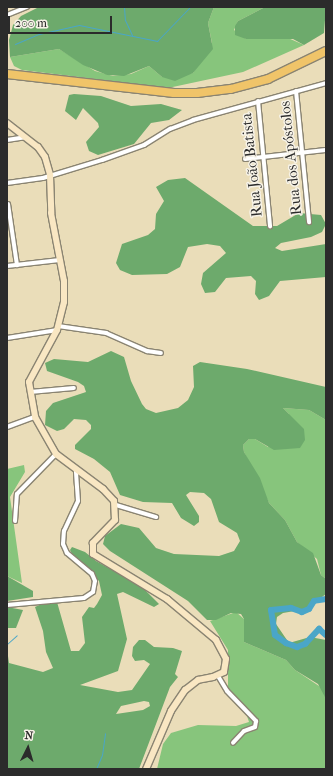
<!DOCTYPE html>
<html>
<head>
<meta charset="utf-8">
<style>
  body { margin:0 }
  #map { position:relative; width:333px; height:776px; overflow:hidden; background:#eaddb9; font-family:"IM FELL French Canon",serif }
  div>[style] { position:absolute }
  .green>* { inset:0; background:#87c57c }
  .forest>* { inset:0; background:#6daa6c }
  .stream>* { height:1px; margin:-0.5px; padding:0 0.5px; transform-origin:0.5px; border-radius:0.5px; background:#4aa6c8 }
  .river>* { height:6px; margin:-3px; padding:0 3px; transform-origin:3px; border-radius:3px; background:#4aa6c8 }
  .roads { filter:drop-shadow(1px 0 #8a8472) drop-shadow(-1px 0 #8a8472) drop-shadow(0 1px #8a8472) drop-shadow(0 -1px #8a8472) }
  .street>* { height:4px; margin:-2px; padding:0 2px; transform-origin:2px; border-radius:2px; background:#fff }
  .secondary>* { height:6px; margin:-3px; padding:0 3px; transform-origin:3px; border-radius:3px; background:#f9e7c3 }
  .highway>* { height:8px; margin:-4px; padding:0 4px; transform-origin:4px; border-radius:4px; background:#f0c469 }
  span { translate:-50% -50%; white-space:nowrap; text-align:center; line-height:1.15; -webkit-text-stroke:3px #f7f3e8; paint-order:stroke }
  .street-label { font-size:15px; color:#2b2b2b }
  .frame { position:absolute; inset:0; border:8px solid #2b2b2b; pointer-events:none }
  .north { position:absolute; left:8px; top:728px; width:40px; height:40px; -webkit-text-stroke:3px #f7f3e8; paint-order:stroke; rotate:5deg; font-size:11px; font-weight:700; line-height:16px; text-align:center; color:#2b2b2b }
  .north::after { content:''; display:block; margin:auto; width:14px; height:18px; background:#2b2b2b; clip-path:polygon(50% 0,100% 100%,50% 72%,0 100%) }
  .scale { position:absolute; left:8px; top:16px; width:104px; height:18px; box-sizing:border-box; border:2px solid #2b2b2b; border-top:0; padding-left:5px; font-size:12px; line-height:14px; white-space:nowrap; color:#2b2b2b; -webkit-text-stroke:3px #f7f3e8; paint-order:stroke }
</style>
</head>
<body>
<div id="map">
  <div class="green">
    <div style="clip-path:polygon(214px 7px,265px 7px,238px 21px,234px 30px,246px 39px,288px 38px,304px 45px,243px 72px,168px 88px,22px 70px,14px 66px,10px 57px,59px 49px,95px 71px,113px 76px,131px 74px,149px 66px,162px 77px,193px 73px,212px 43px,208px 23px)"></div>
    <div style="clip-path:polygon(283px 408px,309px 410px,326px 420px,326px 579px,321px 575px,317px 559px,297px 542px,285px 520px,269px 503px,244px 452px,243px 445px,249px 439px,255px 439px,268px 447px,289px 414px)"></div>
    <div style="clip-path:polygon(24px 465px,25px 472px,10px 497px,22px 583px,7px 576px,7px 469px)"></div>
    <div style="clip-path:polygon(236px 612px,244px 619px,244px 642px,286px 660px,295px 670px,322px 688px,326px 699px,326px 769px,157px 769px,163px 744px,171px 733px,198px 725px,236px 726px,249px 722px,246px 713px,228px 687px,228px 650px,210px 621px)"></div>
  </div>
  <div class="forest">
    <div style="clip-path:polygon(39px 7px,214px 7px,208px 23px,213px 49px,193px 73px,175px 81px,162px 77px,149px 66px,124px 76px,107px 75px,83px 65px,59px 49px,10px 57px,9px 40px,13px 25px,21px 16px)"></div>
    <div style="clip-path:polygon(265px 7px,326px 7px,324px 33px,304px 45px,293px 39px,246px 39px,235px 35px,235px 26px,238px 21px)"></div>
    <div style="clip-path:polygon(74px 94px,101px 96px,131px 106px,161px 104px,182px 110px,169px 120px,151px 123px,134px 144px,98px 155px,89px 151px,86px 142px,99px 127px,98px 123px,83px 108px,76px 120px,65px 111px,69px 95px)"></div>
    <div style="clip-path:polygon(185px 178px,253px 226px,277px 226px,299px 213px,321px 215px,326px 224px,322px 232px,311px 237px,281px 243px,275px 248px,282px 251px,326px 244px,326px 277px,280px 281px,269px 296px,259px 300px,255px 294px,256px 281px,251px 276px,226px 278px,215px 292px,205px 293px,201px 284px,203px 273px,226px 253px,220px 246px,207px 244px,188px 247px,180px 267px,167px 274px,132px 275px,120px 270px,116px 263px,122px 244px,148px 235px,155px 229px,156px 214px,164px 201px,156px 187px,168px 180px)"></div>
    <div style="clip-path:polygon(111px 351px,124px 357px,131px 381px,142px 404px,146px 409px,156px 413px,178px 408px,188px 400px,194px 387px,193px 366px,200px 362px,247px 369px,326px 387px,326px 420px,309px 410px,283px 408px,304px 429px,305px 440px,300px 448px,274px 450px,255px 439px,249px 439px,243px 445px,244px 452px,260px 478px,269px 503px,285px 520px,297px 542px,313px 553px,321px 575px,326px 579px,326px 594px,306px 609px,283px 613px,277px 617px,276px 624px,289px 643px,310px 637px,326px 640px,326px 699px,318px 684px,295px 670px,286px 660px,244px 642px,244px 619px,241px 614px,231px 613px,216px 620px,207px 620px,188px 601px,110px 551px,103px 544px,105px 536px,121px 524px,139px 528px,156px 548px,174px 554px,219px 556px,234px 551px,240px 541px,237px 533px,219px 522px,211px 499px,204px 493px,190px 492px,186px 495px,199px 516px,199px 522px,194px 526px,181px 518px,172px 503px,143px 502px,120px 495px,110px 472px,94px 459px,75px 449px,75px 445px,91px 429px,91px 425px,86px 420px,74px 419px,64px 429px,57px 431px,45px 425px,46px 411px,53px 403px,86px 392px,84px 386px,78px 382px,47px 371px,45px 363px,54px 359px,88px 362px)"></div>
    <div style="clip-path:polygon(evenodd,72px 547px,85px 552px,96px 561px,141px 586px,159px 604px,154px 607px,123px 592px,117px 594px,127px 639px,118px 671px,80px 685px,118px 692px,132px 690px,150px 664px,144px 660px,135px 661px,132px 656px,133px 647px,139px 640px,145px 640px,154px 647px,173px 648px,182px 651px,175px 674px,178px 677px,170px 687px,139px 769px,7px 769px,7px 649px,9px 663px,43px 672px,53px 668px,46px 652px,43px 631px,35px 607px,46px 602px,57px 602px,71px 651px,79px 651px,85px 643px,82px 617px,89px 607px,94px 608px,97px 604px,102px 595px,99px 581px,72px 554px,70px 550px,72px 547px,144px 701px,149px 702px,150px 706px,143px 710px,116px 714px,121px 706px,144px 701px)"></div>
    <div style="clip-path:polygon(7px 576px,33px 591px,33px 597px,7px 601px)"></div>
    <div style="clip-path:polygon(7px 607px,23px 610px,16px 628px,7px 628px)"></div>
  </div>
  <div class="stream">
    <div style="left:124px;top:7px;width:13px;rotate:86deg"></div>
    <div style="left:125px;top:20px;width:17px;rotate:65deg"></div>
    <div style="left:15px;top:44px;width:26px;rotate:-23deg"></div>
    <div style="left:39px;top:34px;width:41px;rotate:-12.7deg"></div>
    <div style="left:79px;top:25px;width:80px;rotate:11.6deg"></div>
    <div style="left:157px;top:41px;width:47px;rotate:-45.9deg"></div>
    <div style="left:7px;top:644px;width:13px;rotate:-42deg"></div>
    <div style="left:96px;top:769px;width:15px;rotate:-67deg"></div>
    <div style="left:102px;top:755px;width:22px;rotate:-82deg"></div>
  </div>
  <div class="river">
    <div style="left:326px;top:599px;width:12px;rotate:171deg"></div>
    <div style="left:314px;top:601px;width:9px;rotate:122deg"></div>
    <div style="left:309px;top:609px;width:8px;rotate:157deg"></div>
    <div style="left:302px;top:612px;width:12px;rotate:-160deg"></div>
    <div style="left:291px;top:608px;width:20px;rotate:174deg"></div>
    <div style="left:271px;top:610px;width:25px;rotate:81deg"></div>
    <div style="left:275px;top:635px;width:14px;rotate:36deg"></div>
    <div style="left:286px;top:643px;width:12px;rotate:20deg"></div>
    <div style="left:297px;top:647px;width:9px;rotate:-21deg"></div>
    <div style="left:305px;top:644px;width:21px;rotate:-47deg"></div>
    <div style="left:319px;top:629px;width:9px;rotate:41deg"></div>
  </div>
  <div class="roads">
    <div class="street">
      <div style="left:7px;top:15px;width:22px;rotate:-22deg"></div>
      <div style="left:296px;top:91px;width:132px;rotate:84.3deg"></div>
      <div style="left:258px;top:101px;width:126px;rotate:84.5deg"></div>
      <div style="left:7px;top:140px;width:18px;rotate:-9deg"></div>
      <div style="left:245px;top:159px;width:81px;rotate:-6.3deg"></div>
      <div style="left:7px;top:183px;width:36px;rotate:-8deg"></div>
      <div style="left:43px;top:178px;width:62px;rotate:-17deg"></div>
      <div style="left:102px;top:160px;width:45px;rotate:-19.7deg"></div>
      <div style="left:144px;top:145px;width:31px;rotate:-32deg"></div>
      <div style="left:170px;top:129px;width:25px;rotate:-21deg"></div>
      <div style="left:193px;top:120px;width:138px;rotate:-15.5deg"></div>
      <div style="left:8px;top:204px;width:62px;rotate:81.6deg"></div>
      <div style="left:7px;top:266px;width:53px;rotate:-6.5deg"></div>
      <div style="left:58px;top:326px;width:49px;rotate:8.3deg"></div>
      <div style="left:106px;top:333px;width:45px;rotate:23.7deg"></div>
      <div style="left:147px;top:351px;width:14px;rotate:8deg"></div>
      <div style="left:7px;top:338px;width:51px;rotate:-9.1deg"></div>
      <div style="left:30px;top:392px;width:44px;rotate:-5.2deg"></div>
      <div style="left:7px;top:427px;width:30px;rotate:-20deg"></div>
      <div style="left:116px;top:505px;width:42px;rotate:16.7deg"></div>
      <div style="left:15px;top:521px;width:27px;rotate:-86deg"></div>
      <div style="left:17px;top:494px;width:56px;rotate:-45.7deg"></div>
      <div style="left:7px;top:605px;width:77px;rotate:-5.2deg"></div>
      <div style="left:84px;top:598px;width:11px;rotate:-34deg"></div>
      <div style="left:93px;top:592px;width:11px;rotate:-80deg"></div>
      <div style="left:95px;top:581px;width:8px;rotate:-113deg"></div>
      <div style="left:92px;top:574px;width:33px;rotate:-140deg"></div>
      <div style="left:67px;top:553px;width:10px;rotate:-114deg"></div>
      <div style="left:63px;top:544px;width:13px;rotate:-86deg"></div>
      <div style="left:64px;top:531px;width:33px;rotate:-65deg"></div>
      <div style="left:78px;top:501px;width:30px;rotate:-94deg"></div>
      <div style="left:218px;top:676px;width:17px;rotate:59deg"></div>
      <div style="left:227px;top:691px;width:42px;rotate:46deg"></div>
      <div style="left:256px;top:721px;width:6px;rotate:99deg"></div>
      <div style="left:255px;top:727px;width:12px;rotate:160deg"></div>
      <div style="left:244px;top:731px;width:16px;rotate:133deg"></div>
    </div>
    <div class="secondary">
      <div style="left:7px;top:123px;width:39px;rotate:38deg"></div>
      <div style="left:38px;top:147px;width:12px;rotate:55deg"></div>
      <div style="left:45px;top:157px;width:19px;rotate:74deg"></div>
      <div style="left:50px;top:175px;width:38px;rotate:88deg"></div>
      <div style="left:51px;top:213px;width:69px;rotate:79.2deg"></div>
      <div style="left:64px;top:281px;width:21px;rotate:90deg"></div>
      <div style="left:64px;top:302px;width:29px;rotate:104deg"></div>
      <div style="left:57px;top:330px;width:59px;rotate:118.3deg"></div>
      <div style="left:29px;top:382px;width:36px;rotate:80deg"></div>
      <div style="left:35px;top:417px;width:43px;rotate:60.4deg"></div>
      <div style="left:56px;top:454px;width:59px;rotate:36.7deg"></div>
      <div style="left:103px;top:489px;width:16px;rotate:47deg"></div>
      <div style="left:114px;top:501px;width:19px;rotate:87deg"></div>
      <div style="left:115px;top:520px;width:32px;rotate:134deg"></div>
      <div style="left:93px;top:543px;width:11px;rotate:90deg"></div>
      <div style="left:93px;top:554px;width:87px;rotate:31.3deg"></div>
      <div style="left:167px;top:599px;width:64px;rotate:39.9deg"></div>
      <div style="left:216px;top:640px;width:21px;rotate:62deg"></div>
      <div style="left:226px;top:659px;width:13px;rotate:99deg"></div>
      <div style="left:224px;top:672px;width:12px;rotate:156deg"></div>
      <div style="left:213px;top:677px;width:15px;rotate:169deg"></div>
      <div style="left:198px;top:680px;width:16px;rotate:142deg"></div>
      <div style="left:185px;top:690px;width:25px;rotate:124deg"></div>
      <div style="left:171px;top:711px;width:63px;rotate:113.3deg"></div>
    </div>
    <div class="highway">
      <div style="left:7px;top:74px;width:168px;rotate:6.5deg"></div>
      <div style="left:174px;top:93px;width:23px"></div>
      <div style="left:197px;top:93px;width:34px;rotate:-7deg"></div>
      <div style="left:231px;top:89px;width:38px;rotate:-15deg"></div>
      <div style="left:268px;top:79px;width:64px;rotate:-25.8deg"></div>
    </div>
  </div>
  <div class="street-label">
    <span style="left:291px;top:158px;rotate:-96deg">Rua dos Apóstolos</span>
    <span style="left:252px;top:165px;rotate:-96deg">Rua João Batista</span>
  </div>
  <div class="frame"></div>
  <div class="north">N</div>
  <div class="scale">200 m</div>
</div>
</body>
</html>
